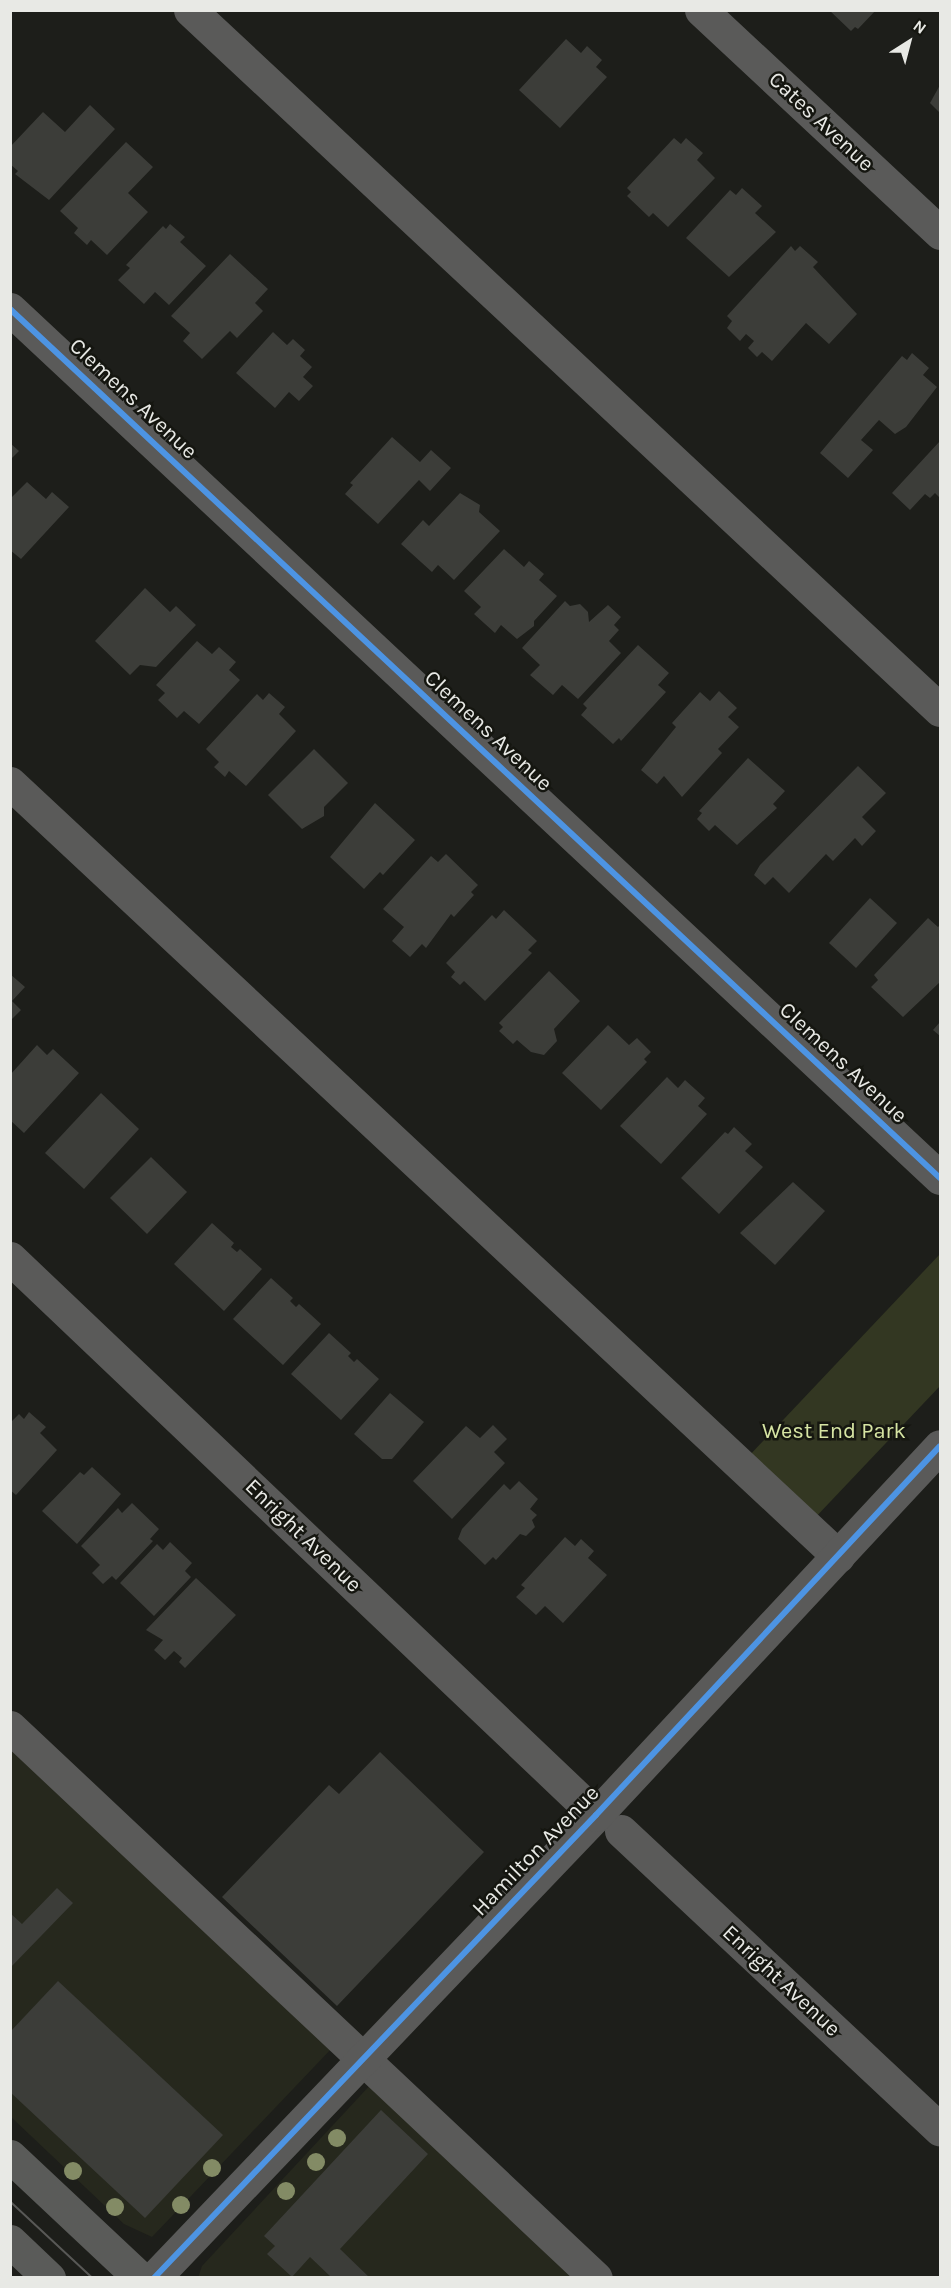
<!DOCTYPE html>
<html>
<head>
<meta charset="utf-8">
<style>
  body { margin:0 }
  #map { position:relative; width:951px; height:2288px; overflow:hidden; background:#1d1e1a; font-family:Karla,sans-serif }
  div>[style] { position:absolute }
  .built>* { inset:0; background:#26281d }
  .green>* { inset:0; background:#333722 }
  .building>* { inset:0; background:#3c3d39 }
  .minor>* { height:33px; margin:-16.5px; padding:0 16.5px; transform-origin:16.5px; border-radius:16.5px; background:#5a5a59 }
  .major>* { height:33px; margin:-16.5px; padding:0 16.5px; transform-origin:16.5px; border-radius:16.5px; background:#5a5b59 }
  .tram>* { height:1.5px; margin:-0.75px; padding:0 0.75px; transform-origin:0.75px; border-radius:0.75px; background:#585856 }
  .cycleway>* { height:6px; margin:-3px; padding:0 3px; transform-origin:3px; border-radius:3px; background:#4d94e3 }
  .trees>* { width:18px; height:18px; margin:-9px; border-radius:50%; background:#838b65 }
  span { translate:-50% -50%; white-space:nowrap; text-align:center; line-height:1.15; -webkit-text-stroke:5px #151610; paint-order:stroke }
  .street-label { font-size:22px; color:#e8e9e5 }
  .park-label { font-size:22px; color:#d6e4a3 }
  .frame { position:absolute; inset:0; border:12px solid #e8e9e5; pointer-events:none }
  .north { position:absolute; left:879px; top:12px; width:60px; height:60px; -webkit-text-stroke:4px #151610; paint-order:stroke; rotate:36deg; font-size:16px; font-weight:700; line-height:24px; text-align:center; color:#e8e9e5 }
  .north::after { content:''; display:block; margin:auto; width:21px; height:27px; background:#e8e9e5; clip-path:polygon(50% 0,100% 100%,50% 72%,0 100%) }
</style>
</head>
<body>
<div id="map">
  <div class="built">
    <div style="clip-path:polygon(10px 1741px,333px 2047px,152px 2237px,124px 2224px,11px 2117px)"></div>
    <div style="clip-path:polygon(373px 2082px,582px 2278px,198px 2278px,202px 2266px)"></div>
  </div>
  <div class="green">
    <div style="clip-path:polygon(940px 1254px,940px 1386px,812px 1521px,747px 1458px)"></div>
  </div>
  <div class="building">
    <div style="clip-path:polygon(829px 10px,876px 10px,858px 29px,855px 27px,851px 31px)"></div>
    <div style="clip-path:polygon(566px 39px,581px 53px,587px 46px,602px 60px,596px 67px,607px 77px,560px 128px,519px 90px)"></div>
    <div style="clip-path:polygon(940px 85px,940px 113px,930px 103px)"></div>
    <div style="clip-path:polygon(90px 105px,115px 129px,49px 200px,15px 174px,18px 171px,10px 164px,10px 147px,43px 112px,65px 132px)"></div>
    <div style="clip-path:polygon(674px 138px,681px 144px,686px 138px,703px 153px,697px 160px,715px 178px,668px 227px,653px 213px,649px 217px,627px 196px,631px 192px,627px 188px)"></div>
    <div style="clip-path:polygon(126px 142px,153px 167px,128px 193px,148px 212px,107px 255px,91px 240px,87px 245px,74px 233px,78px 228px,60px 211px)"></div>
    <div style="clip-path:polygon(742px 188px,762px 206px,755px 213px,776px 232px,729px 277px,686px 238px,730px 190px,736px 195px)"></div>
    <div style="clip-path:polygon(170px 224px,185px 237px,180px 242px,206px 266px,169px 305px,155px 292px,144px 304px,118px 280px,130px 268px,126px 265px,163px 226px,166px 229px)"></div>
    <div style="clip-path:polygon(791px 246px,795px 251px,800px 246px,818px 262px,813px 267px,857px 314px,829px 344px,806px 323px,772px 361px,762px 352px,757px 357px,748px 348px,754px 341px,746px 334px,740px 341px,727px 328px,732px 321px,727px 316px)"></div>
    <div style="clip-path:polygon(230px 254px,268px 289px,255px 303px,263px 311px,237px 338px,230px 331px,202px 359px,183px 341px,190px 333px,171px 316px)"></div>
    <div style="clip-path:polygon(273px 332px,287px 345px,293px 339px,305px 350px,300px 356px,312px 367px,303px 377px,313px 386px,299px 401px,289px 392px,275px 408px,236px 373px)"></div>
    <div style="clip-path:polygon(912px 353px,929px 368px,923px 375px,937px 387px,906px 427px,895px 434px,879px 420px,861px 440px,873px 450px,848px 478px,820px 453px,902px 356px,907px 360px)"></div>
    <div style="clip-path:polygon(392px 437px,420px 462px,431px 450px,451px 468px,430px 491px,419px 480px,378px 524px,345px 494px,353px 485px,350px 483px)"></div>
    <div style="clip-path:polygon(940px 441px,940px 498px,935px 493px,930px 498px,925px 494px,910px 510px,892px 493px)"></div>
    <div style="clip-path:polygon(10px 443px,19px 451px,10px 460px)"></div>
    <div style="clip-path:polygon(27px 482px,46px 499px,52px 492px,69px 507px,21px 559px,10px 550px,10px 499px)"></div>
    <div style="clip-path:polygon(460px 493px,480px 505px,479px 512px,500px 531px,454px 580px,438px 565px,432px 572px,401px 544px,423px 520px,429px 526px)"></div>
    <div style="clip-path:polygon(504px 549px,524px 567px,529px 561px,544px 574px,539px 580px,557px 596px,534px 621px,534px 626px,517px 639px,501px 625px,495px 633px,474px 614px,481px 607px,464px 591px)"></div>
    <div style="clip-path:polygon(145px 588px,170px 612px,176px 606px,196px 625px,156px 667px,140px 665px,130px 675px,95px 641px)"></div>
    <div style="clip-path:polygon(565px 601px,570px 606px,580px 604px,588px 612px,589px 622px,608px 605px,621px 617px,614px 625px,619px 630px,609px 641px,621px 653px,578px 699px,562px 685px,553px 695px,530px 675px,540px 665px,522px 648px)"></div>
    <div style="clip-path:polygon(197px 641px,212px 654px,219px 647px,236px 662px,229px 670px,240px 680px,199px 724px,184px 711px,177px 718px,158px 700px,165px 693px,156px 685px)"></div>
    <div style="clip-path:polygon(638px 645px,669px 673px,658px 685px,666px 692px,621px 741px,619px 738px,613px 744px,581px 715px,587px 708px,583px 704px)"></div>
    <div style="clip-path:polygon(719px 691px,737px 708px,728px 717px,739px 727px,718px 749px,722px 753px,682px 797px,664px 776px,657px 784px,641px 770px,676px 727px,672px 723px,700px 692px,710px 701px)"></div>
    <div style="clip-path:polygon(269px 693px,285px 707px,279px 714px,296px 731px,246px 786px,229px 771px,225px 777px,214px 767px,219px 762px,206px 749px,257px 694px,263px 700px)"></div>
    <div style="clip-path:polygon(314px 749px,348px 783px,324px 807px,324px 816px,302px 829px,268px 795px)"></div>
    <div style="clip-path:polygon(748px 758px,785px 791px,773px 804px,777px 808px,737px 845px,715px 825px,709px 831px,697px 819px,702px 813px,699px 811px)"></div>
    <div style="clip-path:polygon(858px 766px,886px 793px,862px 817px,876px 831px,862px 846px,855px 838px,833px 861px,826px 854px,789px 893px,773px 877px,765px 885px,754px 875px,760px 865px)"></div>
    <div style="clip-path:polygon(375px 803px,415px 840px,383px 875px,380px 872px,364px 889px,330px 857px)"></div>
    <div style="clip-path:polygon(446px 854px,478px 885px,471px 892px,474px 895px,454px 917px,451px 914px,426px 948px,422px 944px,410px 957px,392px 941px,404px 927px,383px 909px,431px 856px,438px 862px)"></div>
    <div style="clip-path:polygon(870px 898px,897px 923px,856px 968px,829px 943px)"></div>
    <div style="clip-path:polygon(504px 910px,537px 941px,528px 950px,532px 953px,485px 1001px,464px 981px,460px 985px,451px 977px,455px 972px,446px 963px,492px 915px,496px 919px)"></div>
    <div style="clip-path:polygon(928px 918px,938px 927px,940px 925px,940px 982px,903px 1017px,871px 987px,878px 980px,874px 975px)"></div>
    <div style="clip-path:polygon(549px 971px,580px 1001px,554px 1029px,557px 1041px,544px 1055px,531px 1052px,517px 1040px,513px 1044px,499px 1031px,503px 1027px,499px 1023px)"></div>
    <div style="clip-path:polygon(10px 974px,25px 987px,12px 1001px,21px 1010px,10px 1021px)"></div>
    <div style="clip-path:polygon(940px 1022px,940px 1036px,933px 1030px)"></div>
    <div style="clip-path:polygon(608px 1025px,629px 1045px,637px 1038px,651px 1052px,644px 1059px,647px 1062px,601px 1110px,562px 1073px)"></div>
    <div style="clip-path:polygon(37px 1045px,47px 1055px,53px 1049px,79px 1073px,24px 1133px,10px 1120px,10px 1075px)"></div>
    <div style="clip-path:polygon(667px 1077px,678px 1088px,685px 1080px,705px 1098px,698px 1106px,707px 1114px,661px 1164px,620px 1126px)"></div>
    <div style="clip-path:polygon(101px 1093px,139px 1129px,84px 1189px,45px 1153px)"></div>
    <div style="clip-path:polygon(734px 1127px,752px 1144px,745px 1151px,763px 1167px,719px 1214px,681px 1178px,725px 1132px,728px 1134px)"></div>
    <div style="clip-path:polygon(151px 1157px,187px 1192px,147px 1234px,110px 1198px)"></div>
    <div style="clip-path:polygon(793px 1182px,825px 1211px,775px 1265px,740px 1233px)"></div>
    <div style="clip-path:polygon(212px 1223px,234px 1243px,231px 1247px,237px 1252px,240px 1249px,262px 1269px,224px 1311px,174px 1264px)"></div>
    <div style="clip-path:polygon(271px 1278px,293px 1298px,290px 1301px,296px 1307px,299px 1304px,321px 1324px,283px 1365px,233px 1319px)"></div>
    <div style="clip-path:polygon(329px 1333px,351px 1353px,348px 1356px,354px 1362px,357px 1359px,379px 1379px,341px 1420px,291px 1374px)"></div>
    <div style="clip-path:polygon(390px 1393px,424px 1422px,392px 1459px,382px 1459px,354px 1434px)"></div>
    <div style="clip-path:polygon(29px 1412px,46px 1427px,40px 1433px,57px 1450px,16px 1495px,10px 1490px,10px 1423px,19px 1414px,24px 1419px)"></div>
    <div style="clip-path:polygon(493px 1425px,507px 1439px,494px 1452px,505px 1463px,452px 1519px,413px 1481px,466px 1426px,480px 1438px)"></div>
    <div style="clip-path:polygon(92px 1467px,121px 1494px,77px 1544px,42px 1511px,80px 1472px,84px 1475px)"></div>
    <div style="clip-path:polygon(519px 1481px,538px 1499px,530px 1509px,537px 1515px,532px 1520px,535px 1527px,526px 1536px,520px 1534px,496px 1560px,493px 1557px,485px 1565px,458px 1539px,462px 1529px,504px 1484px,510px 1490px)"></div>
    <div style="clip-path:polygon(132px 1503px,159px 1529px,150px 1539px,153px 1541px,116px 1580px,112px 1576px,103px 1584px,92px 1573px,100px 1565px,81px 1546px,118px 1508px,122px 1513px)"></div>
    <div style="clip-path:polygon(565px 1537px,575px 1546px,581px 1539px,594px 1551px,588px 1558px,607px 1575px,563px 1623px,545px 1606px,536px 1615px,516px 1597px,525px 1588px,521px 1585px)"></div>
    <div style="clip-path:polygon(170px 1542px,192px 1563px,185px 1571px,191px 1577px,154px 1616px,120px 1583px,157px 1544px,163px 1550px)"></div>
    <div style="clip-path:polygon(196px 1578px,236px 1615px,185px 1668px,179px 1662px,182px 1658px,174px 1651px,165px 1660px,154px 1650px,163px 1640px,146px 1630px)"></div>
    <div style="clip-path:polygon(380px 1752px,484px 1852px,337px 2006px,222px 1897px,329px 1785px,339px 1794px)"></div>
    <div style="clip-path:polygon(57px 1888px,73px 1903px,10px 1968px,10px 1913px,22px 1924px)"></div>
    <div style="clip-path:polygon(58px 1981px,223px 2135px,145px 2218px,10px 2092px,10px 2032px)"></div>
    <div style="clip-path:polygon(381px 2110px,428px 2154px,340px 2249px,370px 2278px,332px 2278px,310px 2257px,292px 2277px,267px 2254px,275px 2246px,264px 2236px)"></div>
  </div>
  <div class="minor">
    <div style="left:190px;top:10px;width:1026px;rotate:43.03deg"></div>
    <div style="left:701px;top:10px;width:327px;rotate:43deg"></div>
    <div style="left:10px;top:309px;width:1273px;rotate:43.06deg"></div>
    <div style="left:10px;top:783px;width:1133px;rotate:43.03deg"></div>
    <div style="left:10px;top:1258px;width:808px;rotate:43.55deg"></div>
    <div style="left:10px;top:1727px;width:804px;rotate:43.24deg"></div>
    <div style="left:621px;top:1831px;width:437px;rotate:43.1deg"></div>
    <div style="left:154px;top:2278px;width:640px;rotate:-46.33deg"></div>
    <div style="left:596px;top:1815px;width:504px;rotate:-47.01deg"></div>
  </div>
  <div class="major">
    <div style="left:10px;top:2156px;width:178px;rotate:43.2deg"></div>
    <div style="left:10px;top:2241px;width:54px;rotate:43.5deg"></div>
  </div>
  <div class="tram">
    <div style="left:10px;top:2201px;width:113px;rotate:42.9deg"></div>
  </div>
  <div class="cycleway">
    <div style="left:10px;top:309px;width:1273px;rotate:43.06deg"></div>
    <div style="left:154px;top:2278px;width:640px;rotate:-46.33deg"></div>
    <div style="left:596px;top:1815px;width:504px;rotate:-47.01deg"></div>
  </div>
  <div class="trees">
    <div style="left:337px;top:2138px"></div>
    <div style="left:316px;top:2162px"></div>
    <div style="left:212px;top:2168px"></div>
    <div style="left:73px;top:2171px"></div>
    <div style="left:286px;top:2191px"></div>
    <div style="left:181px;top:2205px"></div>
    <div style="left:115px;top:2207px"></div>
  </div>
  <div class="street-label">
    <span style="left:821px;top:122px;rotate:43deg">Cates Avenue</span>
    <span style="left:133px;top:399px;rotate:43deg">Clemens Avenue</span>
    <span style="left:488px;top:731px;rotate:43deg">Clemens Avenue</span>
    <span style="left:843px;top:1063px;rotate:43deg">Clemens Avenue</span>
    <span style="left:303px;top:1536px;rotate:44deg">Enright Avenue</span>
    <span style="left:536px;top:1851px;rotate:-46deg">Hamilton Avenue</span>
    <span style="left:781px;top:1981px;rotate:43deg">Enright Avenue</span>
  </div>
  <div class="park-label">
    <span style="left:834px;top:1432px">West End Park</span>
  </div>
  <div class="frame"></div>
  <div class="north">N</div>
</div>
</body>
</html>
